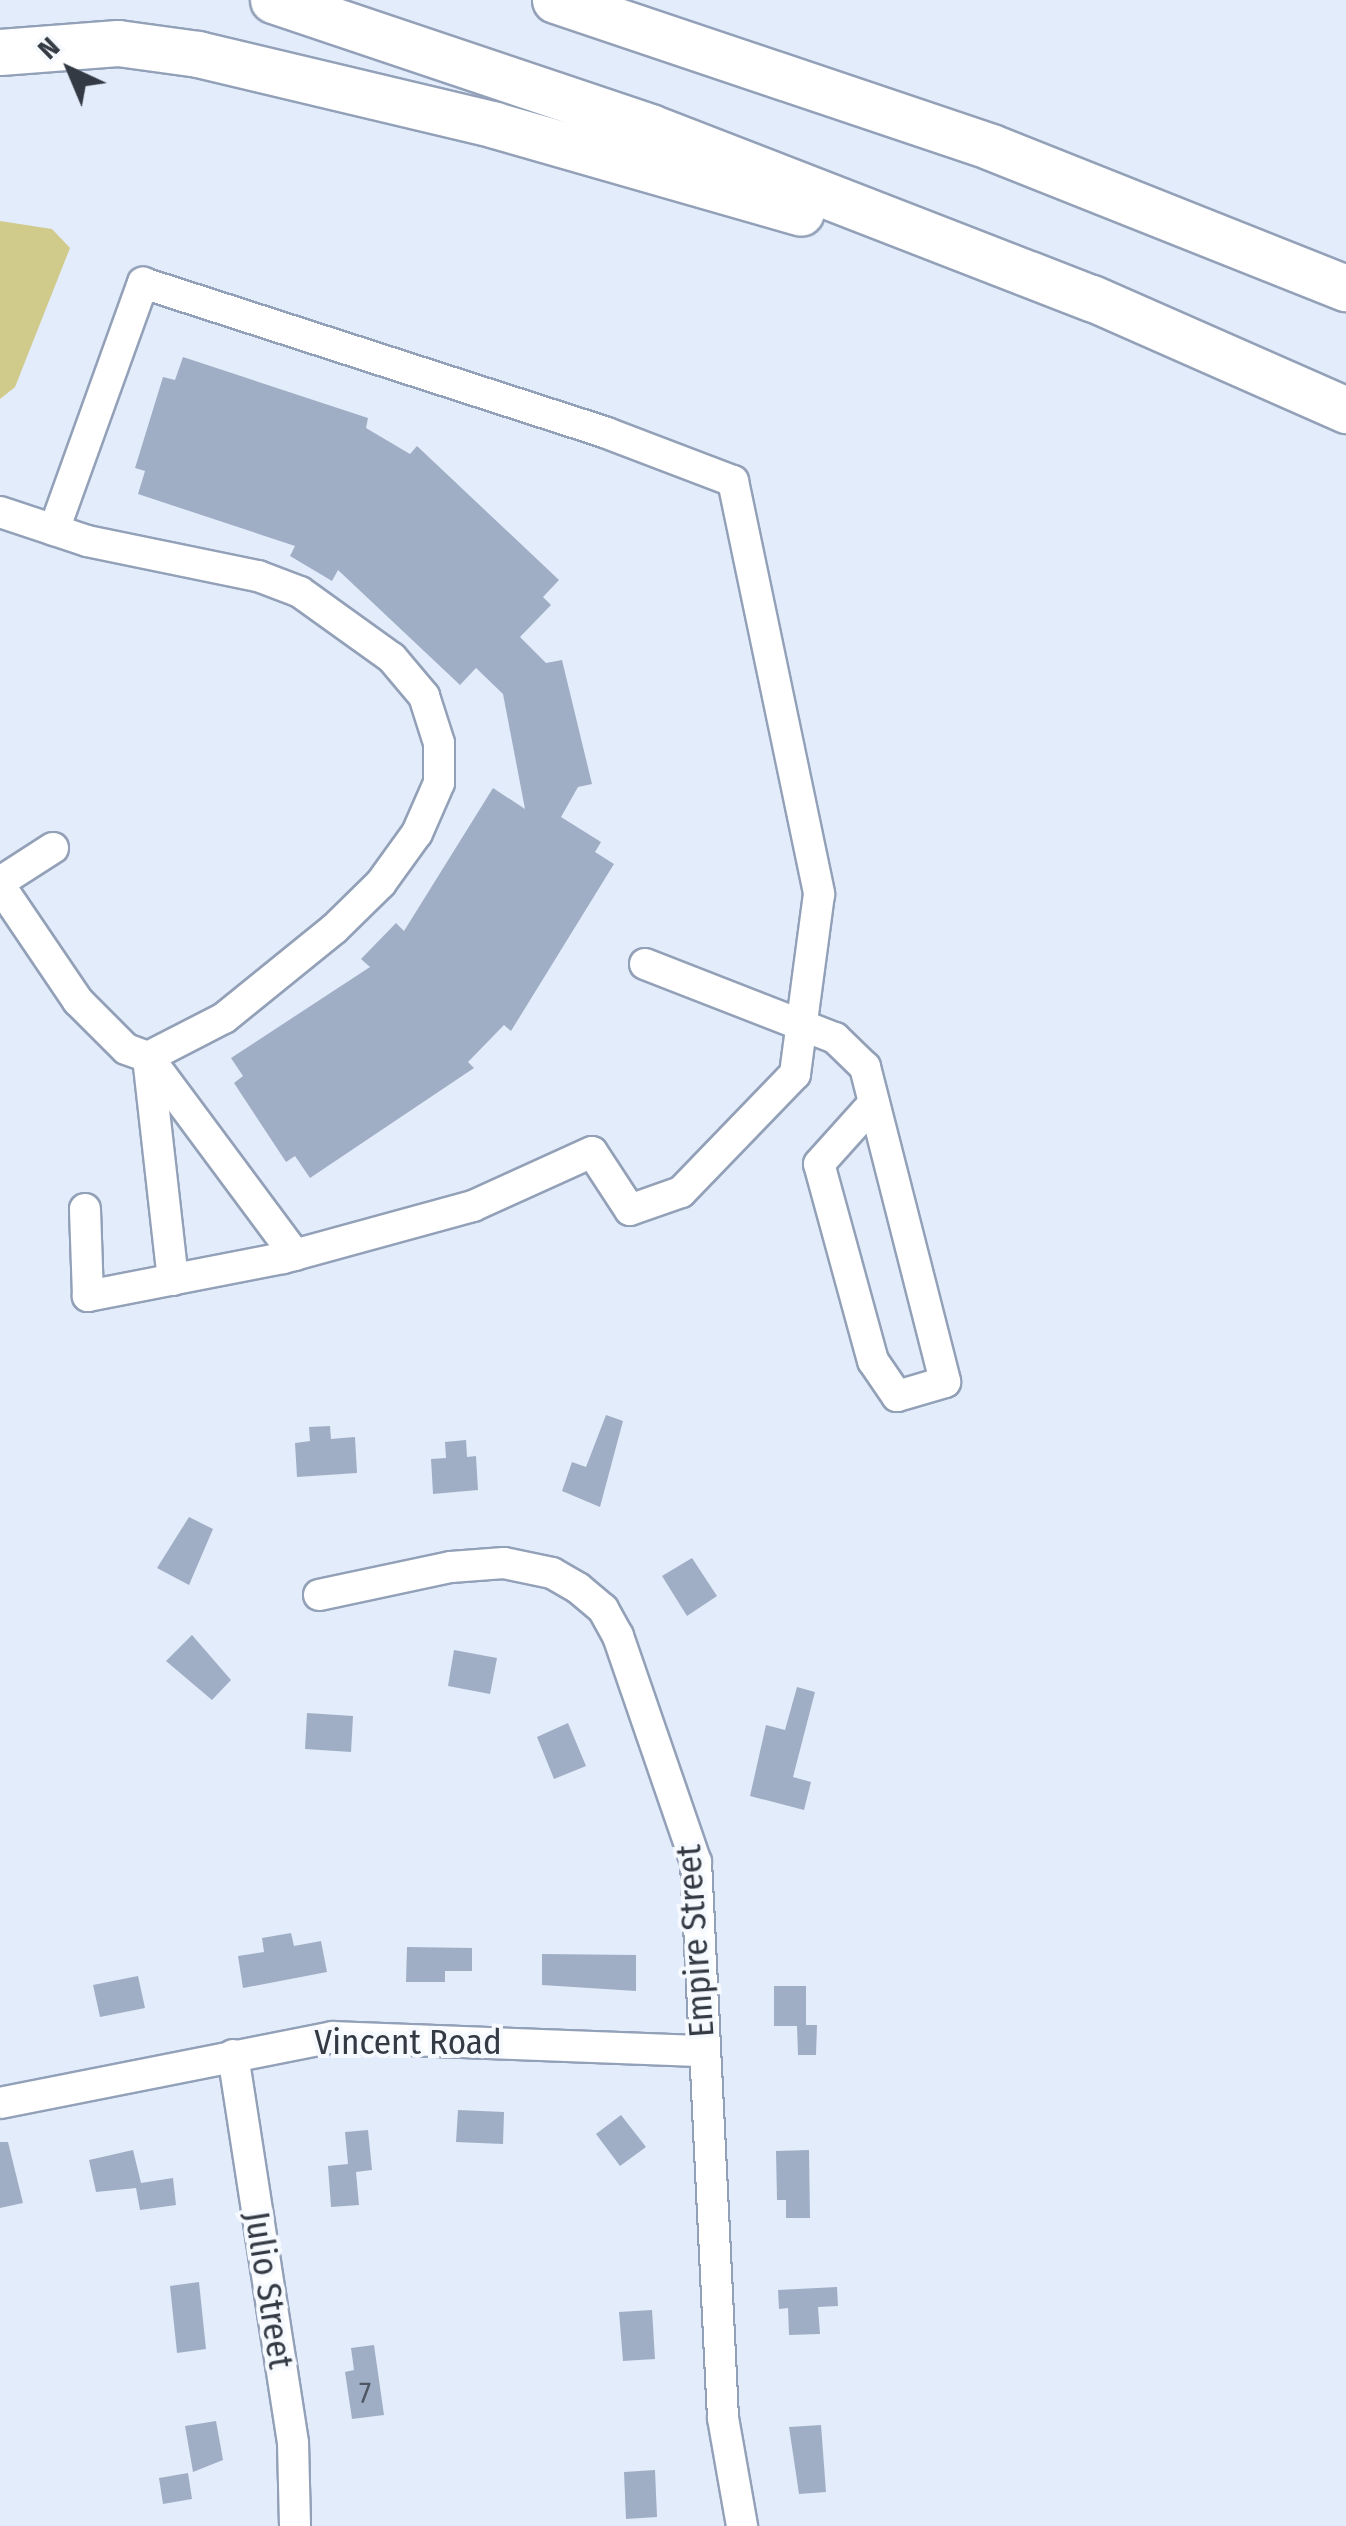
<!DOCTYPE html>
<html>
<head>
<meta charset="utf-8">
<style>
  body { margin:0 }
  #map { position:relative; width:1346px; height:2526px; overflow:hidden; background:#e3ecfb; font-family:"Fira Sans Condensed",sans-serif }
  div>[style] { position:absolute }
  .green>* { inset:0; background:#d0cb8b }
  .building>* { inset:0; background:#a0aec5 }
  .roads { filter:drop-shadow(2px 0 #93a1b8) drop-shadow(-2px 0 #93a1b8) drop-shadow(0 2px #93a1b8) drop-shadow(0 -2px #93a1b8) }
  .minor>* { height:30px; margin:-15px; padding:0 15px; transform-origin:15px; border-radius:15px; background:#fff }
  .highway>* { height:45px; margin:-22.5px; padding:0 22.5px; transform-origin:22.5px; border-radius:22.5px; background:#fff }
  span { translate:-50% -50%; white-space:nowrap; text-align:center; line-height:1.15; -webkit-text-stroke:8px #f6f9fe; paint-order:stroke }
  .number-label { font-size:30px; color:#4f5764 }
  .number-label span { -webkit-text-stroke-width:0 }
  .street-label { font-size:35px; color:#343a43 }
  .north { position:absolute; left:20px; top:20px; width:100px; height:100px; -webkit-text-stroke:8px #f6f9fe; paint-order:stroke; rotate:316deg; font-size:28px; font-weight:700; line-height:40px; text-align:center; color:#343a43 }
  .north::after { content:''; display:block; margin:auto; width:35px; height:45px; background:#343a43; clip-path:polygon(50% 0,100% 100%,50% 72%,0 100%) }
</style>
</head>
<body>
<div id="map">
  <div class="green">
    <div style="clip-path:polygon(0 221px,52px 229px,70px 248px,15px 387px,0 399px)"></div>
  </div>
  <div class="building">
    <div style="clip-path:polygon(183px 357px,368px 418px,366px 428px,410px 454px,417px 446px,559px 580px,543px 597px,551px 605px,520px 637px,546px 663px,562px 660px,592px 784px,578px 787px,561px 817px,601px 842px,595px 852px,614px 864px,511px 1031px,504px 1025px,468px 1062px,474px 1068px,310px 1178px,295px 1156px,286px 1162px,234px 1083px,243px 1076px,231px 1058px,370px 967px,361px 959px,396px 923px,404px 931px,493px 788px,525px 809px,503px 694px,476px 668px,460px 685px,338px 570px,332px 581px,290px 556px,295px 546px,138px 494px,145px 471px,135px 468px,163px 377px,175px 380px)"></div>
    <div style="clip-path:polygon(606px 1415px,623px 1421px,600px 1507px,562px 1491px,572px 1462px,586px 1467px)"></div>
    <div style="clip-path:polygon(330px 1426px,331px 1439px,355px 1437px,357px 1473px,297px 1477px,295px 1443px,310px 1441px,309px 1427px)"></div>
    <div style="clip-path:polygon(466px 1440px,467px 1457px,476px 1456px,478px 1490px,433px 1494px,431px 1459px,446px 1458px,445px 1442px)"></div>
    <div style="clip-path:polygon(189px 1517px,213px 1529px,189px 1585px,157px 1568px)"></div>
    <div style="clip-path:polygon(692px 1558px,717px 1596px,687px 1616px,662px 1576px)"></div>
    <div style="clip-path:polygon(192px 1635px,231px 1680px,212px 1700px,166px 1661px)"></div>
    <div style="clip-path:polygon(454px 1650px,497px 1658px,490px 1694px,448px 1686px)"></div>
    <div style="clip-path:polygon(797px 1687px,815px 1692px,793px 1777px,811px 1782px,804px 1810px,750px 1796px,766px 1725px,785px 1730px)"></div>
    <div style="clip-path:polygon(307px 1713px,353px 1716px,351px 1752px,305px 1749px)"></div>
    <div style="clip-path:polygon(568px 1723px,586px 1766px,554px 1779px,537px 1737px)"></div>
    <div style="clip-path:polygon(291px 1933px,294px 1946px,321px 1941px,327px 1972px,243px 1988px,238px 1956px,264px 1952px,262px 1938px)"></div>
    <div style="clip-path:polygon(407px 1947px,472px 1948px,472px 1971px,445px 1971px,445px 1982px,406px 1982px)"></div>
    <div style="clip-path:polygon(542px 1954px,636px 1955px,636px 1991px,542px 1985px)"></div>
    <div style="clip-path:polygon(138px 1976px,145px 2008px,100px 2017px,93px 1985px)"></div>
    <div style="clip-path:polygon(774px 1986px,806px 1986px,806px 2025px,817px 2025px,816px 2055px,798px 2055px,797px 2026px,774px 2026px)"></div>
    <div style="clip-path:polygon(458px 2110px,504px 2112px,503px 2144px,456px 2142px)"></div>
    <div style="clip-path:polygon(621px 2115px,646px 2147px,620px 2166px,596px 2134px)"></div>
    <div style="clip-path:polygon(368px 2130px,372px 2170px,356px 2172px,359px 2205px,331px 2207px,328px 2166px,348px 2164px,345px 2132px)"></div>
    <div style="clip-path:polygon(0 2142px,8px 2142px,23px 2203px,0 2208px)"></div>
    <div style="clip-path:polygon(133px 2150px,141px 2183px,173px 2178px,176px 2205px,140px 2210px,136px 2188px,96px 2192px,89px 2160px)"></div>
    <div style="clip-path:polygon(809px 2150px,810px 2218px,786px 2218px,786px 2200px,777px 2200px,776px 2151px)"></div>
    <div style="clip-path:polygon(199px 2282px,206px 2349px,177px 2353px,170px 2286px)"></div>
    <div style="clip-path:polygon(837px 2287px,838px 2306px,818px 2307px,820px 2334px,789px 2335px,788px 2308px,779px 2309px,778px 2290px)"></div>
    <div style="clip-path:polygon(652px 2310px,655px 2359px,623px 2361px,619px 2312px)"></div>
    <div style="clip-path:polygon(374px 2345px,384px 2415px,352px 2419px,345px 2372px,354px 2370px,351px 2348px)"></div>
    <div style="clip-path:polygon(216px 2421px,223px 2460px,193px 2472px,185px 2426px)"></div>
    <div style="clip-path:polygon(821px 2425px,826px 2492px,799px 2494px,789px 2427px)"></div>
    <div style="clip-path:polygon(655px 2470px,657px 2517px,626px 2519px,624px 2472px)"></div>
    <div style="clip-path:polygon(188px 2473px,192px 2499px,163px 2504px,159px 2478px)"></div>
  </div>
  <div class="roads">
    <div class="minor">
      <div style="left:0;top:512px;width:92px;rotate:18.4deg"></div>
      <div style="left:87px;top:541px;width:175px;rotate:11.6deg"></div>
      <div style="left:258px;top:576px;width:45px;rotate:20.9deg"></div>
      <div style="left:300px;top:592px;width:113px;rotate:35.7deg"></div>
      <div style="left:392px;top:658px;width:50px;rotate:49.9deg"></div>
      <div style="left:424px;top:696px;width:49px;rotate:72.3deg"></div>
      <div style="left:439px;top:743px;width:40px;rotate:90deg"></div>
      <div style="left:439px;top:783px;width:55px;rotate:113.7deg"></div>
      <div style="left:417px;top:833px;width:62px;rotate:125.8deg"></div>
      <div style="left:381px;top:883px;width:66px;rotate:135.6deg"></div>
      <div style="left:334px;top:929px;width:141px;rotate:141deg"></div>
      <div style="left:224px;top:1018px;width:85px;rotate:152.8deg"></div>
      <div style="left:148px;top:1057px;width:23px;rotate:-160deg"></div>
      <div style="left:126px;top:1049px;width:68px;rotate:-135deg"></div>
      <div style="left:78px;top:1001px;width:139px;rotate:-124.1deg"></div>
      <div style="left:54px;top:530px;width:263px;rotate:-70.2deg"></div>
      <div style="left:143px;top:283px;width:488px;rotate:17.9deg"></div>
      <div style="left:607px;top:433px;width:135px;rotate:20.9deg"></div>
      <div style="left:733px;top:481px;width:422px;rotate:78.2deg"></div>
      <div style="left:819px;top:894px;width:182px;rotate:97.6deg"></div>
      <div style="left:795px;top:1074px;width:164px;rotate:134deg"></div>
      <div style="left:681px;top:1192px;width:54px;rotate:160.6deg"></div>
      <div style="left:630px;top:1210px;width:69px;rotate:-123.2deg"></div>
      <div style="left:592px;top:1152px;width:131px;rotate:155.6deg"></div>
      <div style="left:473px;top:1206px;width:197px;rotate:164.7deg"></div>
      <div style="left:283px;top:1258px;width:199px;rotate:169deg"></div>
      <div style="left:88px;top:1296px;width:87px;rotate:-92deg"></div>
      <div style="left:0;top:882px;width:63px;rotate:-32.7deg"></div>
      <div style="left:645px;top:964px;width:204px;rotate:21.3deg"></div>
      <div style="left:835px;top:1038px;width:42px;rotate:44deg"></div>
      <div style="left:865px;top:1067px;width:325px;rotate:75.7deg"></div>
      <div style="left:945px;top:1382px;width:50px;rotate:163.7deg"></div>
      <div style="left:897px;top:1396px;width:42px;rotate:-124.4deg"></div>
      <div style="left:873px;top:1361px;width:204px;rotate:-105.3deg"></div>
      <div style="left:819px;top:1164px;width:82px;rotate:-48deg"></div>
      <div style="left:173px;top:1280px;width:224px;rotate:-96.4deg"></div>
      <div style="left:148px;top:1057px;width:247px;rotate:53.4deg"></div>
      <div style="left:319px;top:1595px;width:135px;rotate:-12deg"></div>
      <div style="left:451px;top:1567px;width:53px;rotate:-4.3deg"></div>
      <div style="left:504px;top:1563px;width:49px;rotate:11.8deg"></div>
      <div style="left:552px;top:1573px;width:30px;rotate:30deg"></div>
      <div style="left:578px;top:1588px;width:33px;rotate:40deg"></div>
      <div style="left:603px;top:1609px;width:31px;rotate:61deg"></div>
      <div style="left:618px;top:1636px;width:239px;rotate:71deg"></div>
      <div style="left:696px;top:1862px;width:557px;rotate:87.22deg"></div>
      <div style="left:723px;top:2418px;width:110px;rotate:80deg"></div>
      <div style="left:233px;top:2055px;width:393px;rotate:81.2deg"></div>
      <div style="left:293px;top:2443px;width:83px;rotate:88.6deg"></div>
      <div style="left:0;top:2103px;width:339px;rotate:-11.2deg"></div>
      <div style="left:333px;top:2037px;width:370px;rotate:2.2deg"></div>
    </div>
    <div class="highway">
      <div style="left:273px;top:0;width:398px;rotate:18.6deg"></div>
      <div style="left:650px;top:127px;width:474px;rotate:21.2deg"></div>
      <div style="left:1092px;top:298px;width:278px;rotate:23.8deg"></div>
      <div style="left:555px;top:0;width:460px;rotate:18.6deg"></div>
      <div style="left:991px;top:147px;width:382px;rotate:21.7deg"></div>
      <div style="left:0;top:52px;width:118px;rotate:-4.4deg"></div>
      <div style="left:118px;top:43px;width:81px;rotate:7.8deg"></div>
      <div style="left:198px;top:54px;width:305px;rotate:13.4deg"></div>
      <div style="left:495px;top:125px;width:318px;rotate:16deg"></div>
    </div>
  </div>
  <div class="number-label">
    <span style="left:365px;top:2393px">7</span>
  </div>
  <div class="street-label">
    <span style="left:695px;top:1941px;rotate:-94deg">Empire Street</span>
    <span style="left:408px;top:2042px">Vincent Road</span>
    <span style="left:269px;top:2290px;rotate:81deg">Julio Street</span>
  </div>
  <div class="north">N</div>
</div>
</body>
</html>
